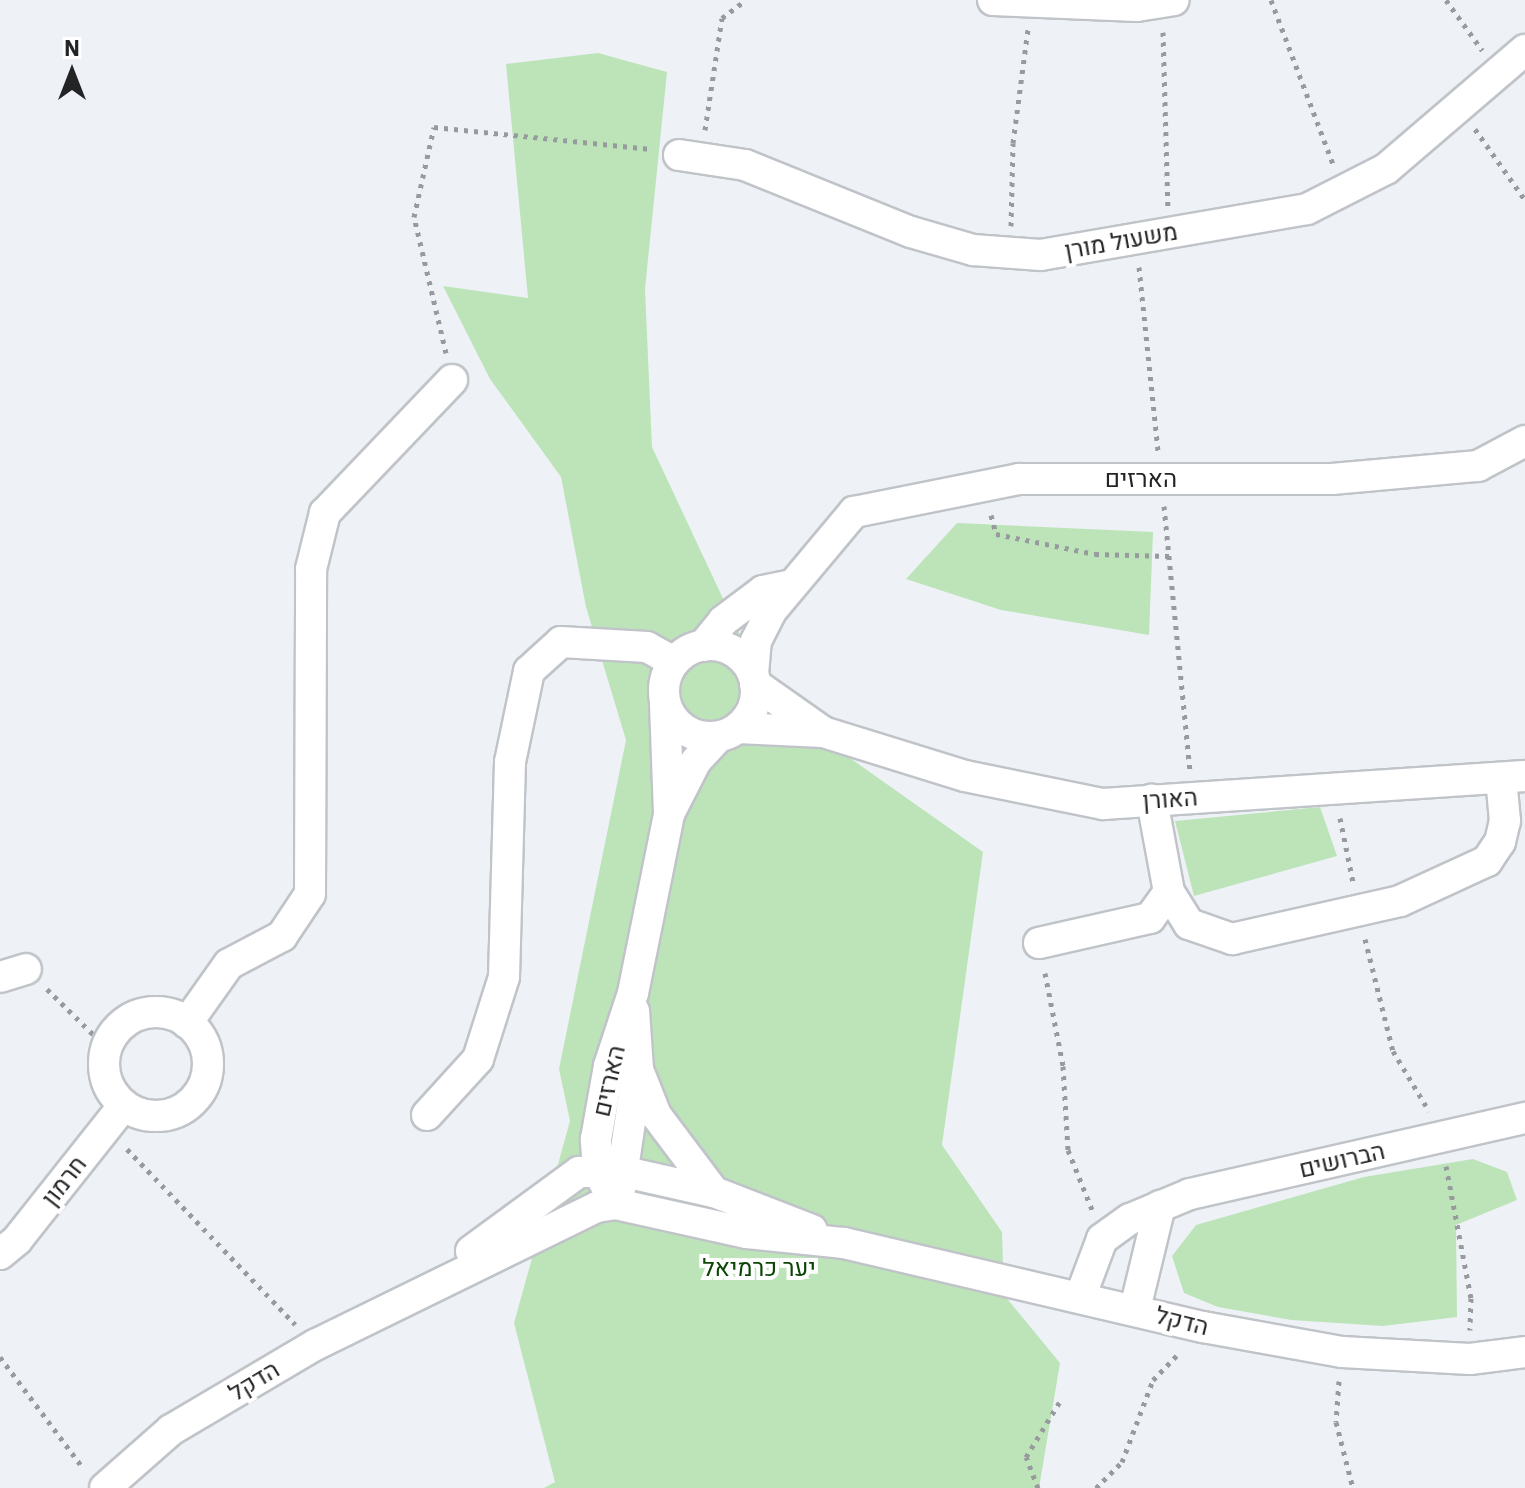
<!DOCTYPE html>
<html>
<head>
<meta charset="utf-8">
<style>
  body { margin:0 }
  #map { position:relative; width:1525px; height:1488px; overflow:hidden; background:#eef2f7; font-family:"IBM Plex Sans",Heebo,sans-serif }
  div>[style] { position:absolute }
  .green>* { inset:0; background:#bde4b8 }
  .path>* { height:5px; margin-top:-2.5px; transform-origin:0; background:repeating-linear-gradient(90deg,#989b9e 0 4px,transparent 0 10px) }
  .roads { filter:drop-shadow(2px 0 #c0c4c9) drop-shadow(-2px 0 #c0c4c9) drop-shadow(0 2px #c0c4c9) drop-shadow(0 -2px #c0c4c9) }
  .street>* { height:30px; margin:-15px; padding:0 15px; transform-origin:15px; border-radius:15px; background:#fff }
  .street>.ring { margin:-15px; padding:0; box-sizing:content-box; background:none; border:30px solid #fff; border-radius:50% }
  span { translate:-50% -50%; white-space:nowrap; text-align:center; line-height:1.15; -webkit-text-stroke:8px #fff; paint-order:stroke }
  .street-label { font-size:24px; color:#232426 }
  .park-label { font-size:24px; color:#0c4506 }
  .north { position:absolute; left:32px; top:32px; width:80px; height:80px; -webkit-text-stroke:6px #fff; paint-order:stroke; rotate:0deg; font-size:22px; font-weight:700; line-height:32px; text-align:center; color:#232426 }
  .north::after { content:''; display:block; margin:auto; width:28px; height:36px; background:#232426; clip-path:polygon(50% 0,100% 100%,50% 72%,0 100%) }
</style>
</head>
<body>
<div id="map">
  <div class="green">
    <div style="clip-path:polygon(598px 53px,667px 72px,645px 289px,652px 447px,772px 703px,983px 852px,942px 1145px,1002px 1232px,1004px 1295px,1060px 1363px,1039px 1488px,544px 1488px,555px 1482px,514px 1323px,570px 1121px,559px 1069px,626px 740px,586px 607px,561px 477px,490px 379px,443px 286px,528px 298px,506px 64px)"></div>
    <div style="clip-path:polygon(957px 523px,1153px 532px,1149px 635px,1001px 610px,906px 579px)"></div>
    <div style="clip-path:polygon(1320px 807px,1337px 856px,1194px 896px,1175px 821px)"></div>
    <div style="clip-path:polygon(1473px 1159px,1507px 1172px,1517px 1200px,1456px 1225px,1457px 1317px,1383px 1326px,1291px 1320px,1218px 1307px,1184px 1293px,1172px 1256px,1196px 1225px,1364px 1177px)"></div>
  </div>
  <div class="path">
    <div style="left:1271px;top:0;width:175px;rotate:69.3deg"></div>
    <div style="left:1446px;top:0;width:62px;rotate:54.2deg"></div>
    <div style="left:1163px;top:32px;width:174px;rotate:88.4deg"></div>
    <div style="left:1475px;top:129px;width:87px;rotate:54.8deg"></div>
    <div style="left:705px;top:130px;width:113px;rotate:-81.4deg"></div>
    <div style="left:722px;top:18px;width:30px;rotate:-37deg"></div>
    <div style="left:1011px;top:226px;width:83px;rotate:-88.6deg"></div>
    <div style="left:1013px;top:143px;width:115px;rotate:-82.5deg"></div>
    <div style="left:1139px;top:267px;width:186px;rotate:84.1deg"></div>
    <div style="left:446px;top:353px;width:140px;rotate:-103.2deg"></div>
    <div style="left:414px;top:217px;width:92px;rotate:-77.5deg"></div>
    <div style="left:434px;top:127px;width:218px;rotate:5.8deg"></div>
    <div style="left:1164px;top:506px;width:266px;rotate:84.4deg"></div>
    <div style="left:991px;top:515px;width:20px;rotate:75deg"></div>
    <div style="left:996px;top:534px;width:101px;rotate:11.4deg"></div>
    <div style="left:1095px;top:554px;width:74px;rotate:1.5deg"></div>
    <div style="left:1340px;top:818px;width:65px;rotate:78.5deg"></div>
    <div style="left:1365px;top:939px;width:115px;rotate:76deg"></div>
    <div style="left:1393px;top:1051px;width:70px;rotate:59deg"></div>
    <div style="left:1045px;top:973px;width:95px;rotate:79deg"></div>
    <div style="left:1063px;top:1066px;width:84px;rotate:86.6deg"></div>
    <div style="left:1068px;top:1150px;width:67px;rotate:68deg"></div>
    <div style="left:47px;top:989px;width:84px;rotate:44.5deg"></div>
    <div style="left:127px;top:1149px;width:243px;rotate:46.2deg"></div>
    <div style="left:1446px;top:1166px;width:134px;rotate:79.3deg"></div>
    <div style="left:1471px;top:1298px;width:32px;rotate:92deg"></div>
    <div style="left:0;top:1357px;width:139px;rotate:53.2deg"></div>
    <div style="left:1339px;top:1381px;width:41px;rotate:94.2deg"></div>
    <div style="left:1336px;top:1422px;width:68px;rotate:75.6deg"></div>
    <div style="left:1038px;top:1488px;width:33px;rotate:-111deg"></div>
    <div style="left:1026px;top:1457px;width:69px;rotate:-58.6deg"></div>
    <div style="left:1096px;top:1488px;width:37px;rotate:-45deg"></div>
    <div style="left:1122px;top:1462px;width:88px;rotate:-69.3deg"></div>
    <div style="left:1153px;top:1380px;width:39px;rotate:-46deg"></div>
  </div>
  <div class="roads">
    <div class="street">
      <div style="left:993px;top:0;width:144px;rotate:2.4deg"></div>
      <div style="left:1137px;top:6px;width:37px;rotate:-9deg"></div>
      <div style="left:679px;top:155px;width:67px;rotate:8.6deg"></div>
      <div style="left:745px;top:165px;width:179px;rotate:22deg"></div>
      <div style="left:911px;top:232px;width:65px;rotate:16.2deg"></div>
      <div style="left:973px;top:250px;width:68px;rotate:4.2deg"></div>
      <div style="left:1041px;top:255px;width:270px;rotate:-9.8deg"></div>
      <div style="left:1307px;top:209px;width:89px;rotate:-26.9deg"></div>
      <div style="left:1386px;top:169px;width:183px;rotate:-40.6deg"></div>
      <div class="ring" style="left:664px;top:645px;width:62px;height:62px"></div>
      <div style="left:703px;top:646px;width:32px;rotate:-51deg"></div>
      <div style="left:723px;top:621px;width:50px;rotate:-36.9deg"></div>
      <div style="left:763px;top:591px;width:25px;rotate:-12deg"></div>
      <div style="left:753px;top:674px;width:33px;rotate:-85deg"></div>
      <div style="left:756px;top:641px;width:35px;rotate:-63deg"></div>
      <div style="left:772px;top:610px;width:128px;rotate:-50.1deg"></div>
      <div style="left:854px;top:512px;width:168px;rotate:-11.3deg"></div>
      <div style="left:1019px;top:479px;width:313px"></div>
      <div style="left:1332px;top:479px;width:147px;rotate:-5.1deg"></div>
      <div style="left:1478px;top:466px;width:53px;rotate:-28deg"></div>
      <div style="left:755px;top:684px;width:83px;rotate:35.2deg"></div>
      <div style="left:665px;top:704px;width:110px;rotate:87.9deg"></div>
      <div style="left:738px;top:728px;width:85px;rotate:2.7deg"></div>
      <div style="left:823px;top:732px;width:149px;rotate:17.2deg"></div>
      <div style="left:965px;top:776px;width:141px;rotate:11.5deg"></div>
      <div style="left:1103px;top:804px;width:423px;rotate:-3.8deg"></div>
      <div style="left:1169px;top:892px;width:38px;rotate:58deg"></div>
      <div style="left:1189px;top:924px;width:46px;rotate:19.2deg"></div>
      <div style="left:1232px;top:939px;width:172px;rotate:-12.7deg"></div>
      <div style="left:1400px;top:901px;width:96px;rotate:-24.7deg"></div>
      <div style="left:1487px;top:861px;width:23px;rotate:-56deg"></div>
      <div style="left:1500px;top:842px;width:22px;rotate:-77deg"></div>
      <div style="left:1505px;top:821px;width:43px;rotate:-95.3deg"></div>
      <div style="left:1039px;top:943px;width:114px;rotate:-12.7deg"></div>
      <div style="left:1150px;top:918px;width:32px;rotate:-54deg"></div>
      <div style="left:1169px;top:892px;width:94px;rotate:-100.5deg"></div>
      <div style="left:0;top:977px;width:27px;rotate:-17deg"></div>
      <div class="ring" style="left:104px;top:1012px;width:74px;height:74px"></div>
      <div style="left:187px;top:1023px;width:72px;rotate:-54.6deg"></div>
      <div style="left:229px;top:964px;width:60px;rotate:-27.8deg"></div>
      <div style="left:282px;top:936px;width:50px;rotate:-56.3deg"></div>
      <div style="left:310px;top:894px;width:325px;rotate:-89.8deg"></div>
      <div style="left:311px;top:569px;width:58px;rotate:-76deg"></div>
      <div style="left:325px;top:513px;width:184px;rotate:-46.3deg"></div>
      <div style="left:639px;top:1072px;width:46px;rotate:68.4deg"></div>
      <div style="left:656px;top:1115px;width:96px;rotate:53deg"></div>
      <div style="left:427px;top:1115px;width:76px;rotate:-47.7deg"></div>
      <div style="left:478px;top:1059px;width:86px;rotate:-72.4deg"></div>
      <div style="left:504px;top:977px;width:215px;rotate:-88.4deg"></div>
      <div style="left:510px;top:762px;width:93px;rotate:-78.2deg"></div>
      <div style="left:529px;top:671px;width:43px;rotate:-42.2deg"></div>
      <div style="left:561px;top:642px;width:86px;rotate:3.3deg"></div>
      <div style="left:647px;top:647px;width:31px;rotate:29deg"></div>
      <div style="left:620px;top:1189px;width:121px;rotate:-81.5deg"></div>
      <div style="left:638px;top:1069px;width:58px;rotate:-93.9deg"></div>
      <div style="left:616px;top:1204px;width:38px;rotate:-119deg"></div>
      <div style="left:598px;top:1171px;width:32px;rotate:-94deg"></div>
      <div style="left:596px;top:1139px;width:74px;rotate:-79.9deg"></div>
      <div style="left:609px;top:1066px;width:77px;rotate:-71.8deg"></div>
      <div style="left:633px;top:993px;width:183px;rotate:-78.6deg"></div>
      <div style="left:669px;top:814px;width:59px;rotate:-63deg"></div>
      <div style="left:696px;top:761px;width:33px;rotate:-47deg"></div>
      <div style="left:471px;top:1251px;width:134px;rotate:-36.2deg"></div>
      <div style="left:579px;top:1172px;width:46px"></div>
      <div style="left:625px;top:1172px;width:91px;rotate:12.7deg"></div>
      <div style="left:714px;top:1192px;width:105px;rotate:21.2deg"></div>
      <div style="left:0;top:1254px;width:22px;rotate:-39deg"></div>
      <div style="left:17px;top:1240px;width:172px;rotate:-51.6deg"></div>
      <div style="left:1081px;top:1295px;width:60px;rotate:-69.4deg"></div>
      <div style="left:1102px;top:1239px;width:34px;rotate:-36deg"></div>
      <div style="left:1130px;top:1219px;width:65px;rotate:-22.6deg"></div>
      <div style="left:1190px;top:1194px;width:344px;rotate:-12.8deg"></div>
      <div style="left:1135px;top:1309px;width:106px;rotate:-76.4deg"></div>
      <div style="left:105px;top:1488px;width:88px;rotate:-41.3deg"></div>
      <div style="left:171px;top:1430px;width:167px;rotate:-30.6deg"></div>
      <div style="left:315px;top:1345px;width:314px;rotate:-26.1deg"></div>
      <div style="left:597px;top:1207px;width:19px;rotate:-9deg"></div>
      <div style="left:616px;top:1204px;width:134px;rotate:12.5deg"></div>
      <div style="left:747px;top:1233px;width:98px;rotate:5.9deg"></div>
      <div style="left:844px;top:1243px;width:369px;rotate:13.2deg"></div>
      <div style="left:1203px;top:1327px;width:141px;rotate:10.2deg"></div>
      <div style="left:1342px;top:1352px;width:128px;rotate:3.1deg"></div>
      <div style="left:1470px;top:1359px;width:55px;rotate:-7.3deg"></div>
    </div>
  </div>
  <div class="street-label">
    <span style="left:1121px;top:241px;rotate:-10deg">משעול מורן</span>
    <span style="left:1141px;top:479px">הארזים</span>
    <span style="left:1170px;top:799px;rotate:-4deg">האורן</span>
    <span style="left:609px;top:1081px;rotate:-77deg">הארזים</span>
    <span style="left:1342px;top:1160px;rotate:-13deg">הברושים</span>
    <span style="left:64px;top:1181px;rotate:-52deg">חרמון</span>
    <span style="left:1182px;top:1321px;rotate:14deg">הדקל</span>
    <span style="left:254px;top:1381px;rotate:-31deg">הדקל</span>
  </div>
  <div class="park-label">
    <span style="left:759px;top:1268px">יער כרמיאל</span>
  </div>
  <div class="north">N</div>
</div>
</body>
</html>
